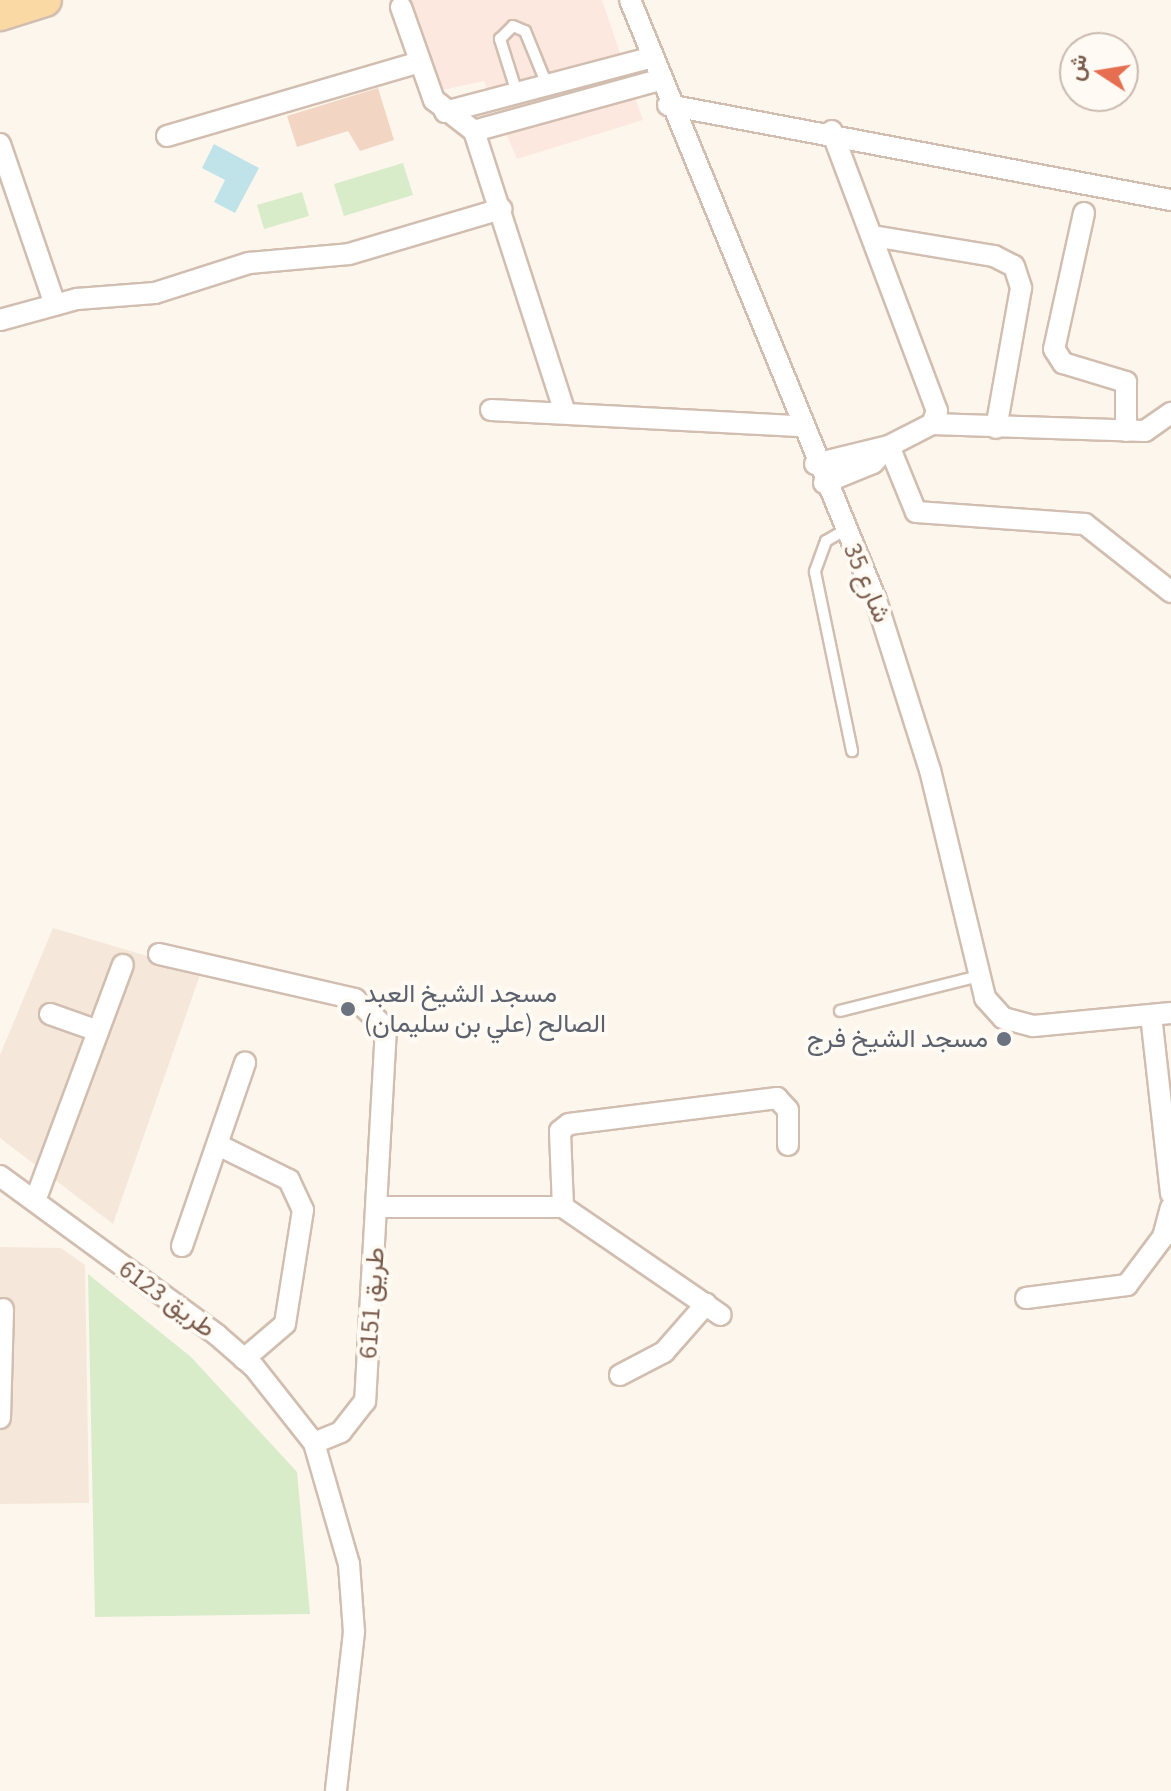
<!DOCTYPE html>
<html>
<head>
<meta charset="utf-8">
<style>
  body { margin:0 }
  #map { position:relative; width:1171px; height:1791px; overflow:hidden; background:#fdf6ec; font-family:"Source Sans 3",Vazirmatn,sans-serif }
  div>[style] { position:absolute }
  .residential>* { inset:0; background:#f5e8da }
  .commercial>* { inset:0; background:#fde8e0 }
  .green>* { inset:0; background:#d8ecc9 }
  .water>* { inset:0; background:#bfe3e8 }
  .building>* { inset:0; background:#f3d5c3 }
  .roads { filter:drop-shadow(2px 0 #d1beb0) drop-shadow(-2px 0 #d1beb0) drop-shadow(0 2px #d1beb0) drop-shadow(0 -2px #d1beb0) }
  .service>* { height:10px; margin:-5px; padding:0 5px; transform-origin:5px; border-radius:5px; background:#fff }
  .minor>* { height:20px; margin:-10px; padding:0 10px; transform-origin:10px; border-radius:10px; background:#fff }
  .primary>* { height:32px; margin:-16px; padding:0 16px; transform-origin:16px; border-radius:16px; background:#fbd9a5 }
  .dots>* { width:22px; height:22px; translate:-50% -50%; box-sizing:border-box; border:4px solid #fffaf3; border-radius:50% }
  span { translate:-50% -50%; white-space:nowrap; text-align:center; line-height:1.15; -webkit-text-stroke:8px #fffaf3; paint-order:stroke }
  .street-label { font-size:26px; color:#7a5c4d }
  .worship-label { font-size:26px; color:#5b616d }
  .left { translate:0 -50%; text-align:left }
  .right { translate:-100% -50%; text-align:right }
  .north { position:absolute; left:1059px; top:32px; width:80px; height:80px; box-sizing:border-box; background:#fffaf3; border:2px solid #cabbb1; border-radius:50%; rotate:282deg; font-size:22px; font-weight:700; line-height:32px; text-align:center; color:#7a5c4d }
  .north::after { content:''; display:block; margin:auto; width:28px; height:36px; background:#e76f51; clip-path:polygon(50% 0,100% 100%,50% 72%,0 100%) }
</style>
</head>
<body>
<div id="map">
  <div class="residential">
    <div style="clip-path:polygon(53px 928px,201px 972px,113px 1224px,0 1138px,0 1055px)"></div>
    <div style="clip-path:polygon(0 1247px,61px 1248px,85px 1265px,89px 1503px,0 1504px)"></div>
  </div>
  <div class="commercial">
    <div style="clip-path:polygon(409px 0,602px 0,643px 120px,517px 159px,484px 81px,438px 91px)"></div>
  </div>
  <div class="green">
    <div style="clip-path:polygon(403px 163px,413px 195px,344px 216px,334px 184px)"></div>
    <div style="clip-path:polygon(302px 192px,309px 216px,264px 229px,257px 205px)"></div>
    <div style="clip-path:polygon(88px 1274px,191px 1357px,297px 1472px,310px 1614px,95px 1617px)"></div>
  </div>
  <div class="water">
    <div style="clip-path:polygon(214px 144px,259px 168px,235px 213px,214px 202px,225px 180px,202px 168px)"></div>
  </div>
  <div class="building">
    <div style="clip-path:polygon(378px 88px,394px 140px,360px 151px,348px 131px,297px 147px,287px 116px)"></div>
  </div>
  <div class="roads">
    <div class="service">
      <div style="left:517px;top:93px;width:57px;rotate:-107.5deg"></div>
      <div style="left:500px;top:39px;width:18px;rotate:-45deg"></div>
      <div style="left:513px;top:26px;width:13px;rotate:23deg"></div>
      <div style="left:525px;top:31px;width:58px;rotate:67.8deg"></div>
      <div style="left:845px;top:530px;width:22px;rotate:150deg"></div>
      <div style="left:826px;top:541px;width:33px;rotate:110deg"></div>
      <div style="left:815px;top:572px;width:183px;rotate:78.3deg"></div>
      <div style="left:840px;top:1011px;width:143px;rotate:-14.1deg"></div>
    </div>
    <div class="minor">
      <div style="left:630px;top:0;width:648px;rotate:67.71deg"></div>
      <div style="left:876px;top:600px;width:178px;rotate:72.4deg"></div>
      <div style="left:930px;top:770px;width:235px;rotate:76.4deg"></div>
      <div style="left:985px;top:998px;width:27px;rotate:48deg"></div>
      <div style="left:1003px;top:1018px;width:31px;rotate:15deg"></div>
      <div style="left:1033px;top:1026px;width:139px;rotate:-5.4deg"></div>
      <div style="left:401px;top:7px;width:99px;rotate:70.5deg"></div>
      <div style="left:434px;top:100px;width:51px;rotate:37.8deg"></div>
      <div style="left:474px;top:131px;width:295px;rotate:72.1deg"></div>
      <div style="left:668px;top:105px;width:512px;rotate:10.7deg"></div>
      <div style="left:445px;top:112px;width:212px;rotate:-14.8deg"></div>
      <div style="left:474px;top:131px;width:192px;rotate:-15.4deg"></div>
      <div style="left:167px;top:136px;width:264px;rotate:-16.3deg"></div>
      <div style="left:0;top:144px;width:170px;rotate:71.1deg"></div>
      <div style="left:1084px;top:213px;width:139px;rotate:102.4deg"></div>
      <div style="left:1054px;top:349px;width:17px;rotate:57deg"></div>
      <div style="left:1063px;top:363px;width:66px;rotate:16.8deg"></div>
      <div style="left:1126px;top:382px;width:49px;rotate:90deg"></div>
      <div style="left:873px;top:236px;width:123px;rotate:9.4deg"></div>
      <div style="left:994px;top:256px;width:22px;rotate:27deg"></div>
      <div style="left:1014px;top:266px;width:23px;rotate:72deg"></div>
      <div style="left:1021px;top:288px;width:142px;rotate:100.1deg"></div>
      <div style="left:0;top:320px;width:80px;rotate:-15.3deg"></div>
      <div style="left:77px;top:299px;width:78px;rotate:-4.4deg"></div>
      <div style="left:155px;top:293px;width:99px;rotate:-17.7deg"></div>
      <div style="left:249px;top:263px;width:100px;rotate:-5.1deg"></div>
      <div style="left:349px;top:254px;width:159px;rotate:-16.5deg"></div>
      <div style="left:491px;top:410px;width:308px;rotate:3deg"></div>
      <div style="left:932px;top:424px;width:213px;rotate:1.9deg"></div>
      <div style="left:1145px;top:431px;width:32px;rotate:-35deg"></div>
      <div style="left:889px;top:446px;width:71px;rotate:67.8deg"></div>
      <div style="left:916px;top:512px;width:169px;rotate:4.1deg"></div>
      <div style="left:1085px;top:524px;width:110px;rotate:38.3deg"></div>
      <div style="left:815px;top:464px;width:76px;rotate:-13.7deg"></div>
      <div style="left:889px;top:446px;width:48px;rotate:-27.1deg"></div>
      <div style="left:932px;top:424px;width:14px;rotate:-69deg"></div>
      <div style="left:937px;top:411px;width:299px;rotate:-110.6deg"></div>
      <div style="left:824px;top:483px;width:53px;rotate:-22.2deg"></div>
      <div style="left:873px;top:463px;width:23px;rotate:-47deg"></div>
      <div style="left:159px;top:954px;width:201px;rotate:12.9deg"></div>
      <div style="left:355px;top:999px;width:42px;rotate:43.1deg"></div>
      <div style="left:386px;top:1028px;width:374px;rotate:93.2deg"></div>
      <div style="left:365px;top:1401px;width:39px;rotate:128deg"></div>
      <div style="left:341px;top:1432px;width:29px;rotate:158deg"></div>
      <div style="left:50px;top:1014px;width:51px;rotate:19.5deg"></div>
      <div style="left:1151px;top:1015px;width:180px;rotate:83.6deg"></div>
      <div style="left:218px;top:1145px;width:79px;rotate:26.2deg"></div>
      <div style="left:289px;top:1180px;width:33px;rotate:65deg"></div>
      <div style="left:303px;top:1210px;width:115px;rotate:99deg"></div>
      <div style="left:285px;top:1324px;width:54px;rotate:139.5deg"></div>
      <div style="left:0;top:1176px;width:269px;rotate:36.2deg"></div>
      <div style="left:217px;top:1335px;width:49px;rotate:40.9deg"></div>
      <div style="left:254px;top:1367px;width:97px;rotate:51.7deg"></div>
      <div style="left:314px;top:1443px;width:126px;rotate:73.9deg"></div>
      <div style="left:349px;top:1564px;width:68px;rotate:85.8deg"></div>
      <div style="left:354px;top:1632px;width:160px;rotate:96.5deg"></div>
      <div style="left:35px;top:1201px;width:252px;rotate:-69.6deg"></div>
      <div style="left:378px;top:1207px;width:185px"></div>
      <div style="left:563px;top:1207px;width:191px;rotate:34.4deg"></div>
      <div style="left:563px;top:1207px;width:76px;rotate:-92.3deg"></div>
      <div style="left:560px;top:1131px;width:11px;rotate:-38deg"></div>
      <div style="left:569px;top:1124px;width:210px;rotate:-7.1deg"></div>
      <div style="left:777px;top:1098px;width:16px;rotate:47deg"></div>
      <div style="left:788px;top:1110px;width:35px;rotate:90deg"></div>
      <div style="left:182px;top:1246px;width:194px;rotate:-71deg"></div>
      <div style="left:1026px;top:1298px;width:102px;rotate:-7.3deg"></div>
      <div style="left:1127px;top:1285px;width:60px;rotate:-53.1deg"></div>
      <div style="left:1163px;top:1237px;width:30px;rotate:-75deg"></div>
      <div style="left:620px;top:1375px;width:50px;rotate:-27.6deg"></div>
      <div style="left:664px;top:1352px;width:64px;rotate:-48.8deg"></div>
      <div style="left:0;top:1418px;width:109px;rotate:-88.4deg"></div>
    </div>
    <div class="primary">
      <div style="left:0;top:14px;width:47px;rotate:-17.3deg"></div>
    </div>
  </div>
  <div class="dots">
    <div style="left:348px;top:1009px;background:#6b7280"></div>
    <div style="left:1004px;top:1039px;background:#6b7280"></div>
  </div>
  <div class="street-label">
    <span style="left:867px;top:583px;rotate:67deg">شارع 35</span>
    <span style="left:167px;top:1299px;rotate:36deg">طريق 6123</span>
    <span style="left:372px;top:1303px;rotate:-86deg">طريق 6151</span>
  </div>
  <div class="worship-label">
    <span class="left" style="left:364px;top:1009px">مسجد الشيخ العبد<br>الصالح (علي بن سليمان)</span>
    <span class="right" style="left:988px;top:1039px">مسجد الشيخ فرج</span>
  </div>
  <div class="north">ش</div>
</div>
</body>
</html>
